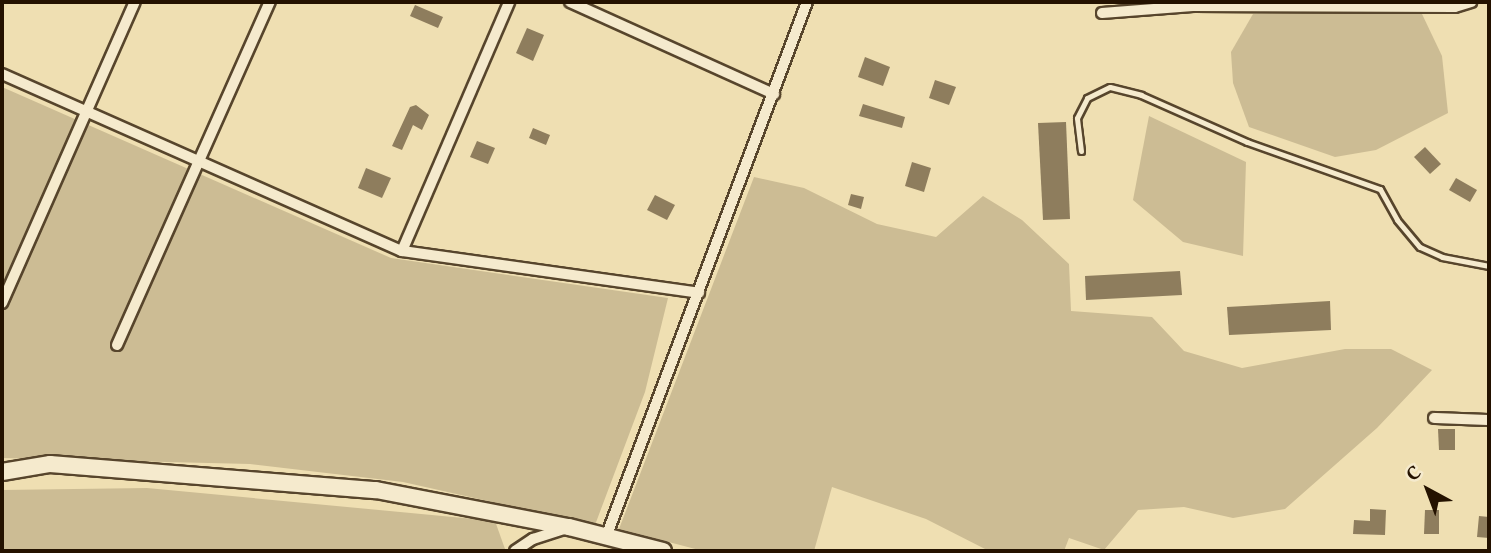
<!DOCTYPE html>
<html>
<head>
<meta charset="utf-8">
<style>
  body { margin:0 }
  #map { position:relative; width:1491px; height:553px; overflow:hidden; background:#efdfb2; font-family:Vollkorn,serif }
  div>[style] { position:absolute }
  .green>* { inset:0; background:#ccbc94 }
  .building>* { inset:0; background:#8e7d5d }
  .roads { filter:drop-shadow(2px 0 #57452c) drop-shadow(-2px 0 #57452c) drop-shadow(0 2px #57452c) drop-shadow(0 -2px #57452c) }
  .lane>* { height:5px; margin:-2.5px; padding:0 2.5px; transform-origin:2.5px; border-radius:2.5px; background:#f5eacd }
  .street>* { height:10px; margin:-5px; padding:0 5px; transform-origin:5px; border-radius:5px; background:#f5eacd }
  .secondary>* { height:16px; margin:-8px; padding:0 8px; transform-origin:8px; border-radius:8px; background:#f5eacd }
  span { translate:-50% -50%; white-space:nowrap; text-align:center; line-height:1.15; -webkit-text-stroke:5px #f5eacd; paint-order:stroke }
  .frame { position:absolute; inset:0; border:4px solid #241200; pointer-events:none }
  .north { position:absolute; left:1393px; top:455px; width:70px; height:70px; -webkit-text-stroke:5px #f5eacd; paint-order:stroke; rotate:319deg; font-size:19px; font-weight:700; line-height:28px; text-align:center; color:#241200 }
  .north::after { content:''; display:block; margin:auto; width:24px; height:32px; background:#241200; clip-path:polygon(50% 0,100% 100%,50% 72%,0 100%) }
</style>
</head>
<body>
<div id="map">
  <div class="green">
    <div style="clip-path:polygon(1253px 14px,1422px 14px,1442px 56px,1448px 113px,1376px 150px,1335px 157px,1249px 127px,1233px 83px,1231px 52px)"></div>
    <div style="clip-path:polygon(2px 87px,391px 258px,668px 298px,645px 392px,595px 525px,403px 482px,250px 464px,2px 458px)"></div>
    <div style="clip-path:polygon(1149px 116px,1246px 162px,1243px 256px,1183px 242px,1133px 200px)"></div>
    <div style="clip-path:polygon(754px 177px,804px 188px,877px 224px,936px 237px,983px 196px,1022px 220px,1069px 264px,1071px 311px,1152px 317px,1184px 351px,1242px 368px,1345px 349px,1391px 349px,1432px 370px,1377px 428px,1285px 509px,1233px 518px,1184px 507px,1138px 510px,1104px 550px,1069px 538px,1064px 551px,989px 551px,926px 519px,832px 487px,814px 551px,703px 551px,619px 529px)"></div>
    <div style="clip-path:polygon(147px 488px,495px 521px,505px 549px,2px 551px,2px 490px)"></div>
  </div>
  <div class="building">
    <div style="clip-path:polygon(415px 5px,443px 17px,438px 28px,410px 16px)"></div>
    <div style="clip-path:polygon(527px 28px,544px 35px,533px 61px,516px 53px)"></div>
    <div style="clip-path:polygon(865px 57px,890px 67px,883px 86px,858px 77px)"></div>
    <div style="clip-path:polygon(935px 80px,956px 87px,949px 105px,929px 98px)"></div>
    <div style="clip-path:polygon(863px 104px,905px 117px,902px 128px,859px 116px)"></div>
    <div style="clip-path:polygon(416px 105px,429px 115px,422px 130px,413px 125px,402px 150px,392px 146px,410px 107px)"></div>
    <div style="clip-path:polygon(1066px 122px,1070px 219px,1043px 220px,1038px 123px)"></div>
    <div style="clip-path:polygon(533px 128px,550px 135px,546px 145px,529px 138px)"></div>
    <div style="clip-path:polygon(477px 141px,495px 148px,488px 164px,470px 157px)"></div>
    <div style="clip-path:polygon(1425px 147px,1441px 164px,1430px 174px,1414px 157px)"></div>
    <div style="clip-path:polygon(912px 162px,931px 168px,924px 192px,905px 186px)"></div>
    <div style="clip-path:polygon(366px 168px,391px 178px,382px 198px,358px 188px)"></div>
    <div style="clip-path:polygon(1456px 178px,1477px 190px,1470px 202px,1449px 190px)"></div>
    <div style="clip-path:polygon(851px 194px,864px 197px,861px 209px,848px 205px)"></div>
    <div style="clip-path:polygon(655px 195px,675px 205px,667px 220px,647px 210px)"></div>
    <div style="clip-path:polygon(1180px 271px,1182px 295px,1086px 300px,1085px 276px)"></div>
    <div style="clip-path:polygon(1330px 301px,1331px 330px,1229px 335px,1227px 307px)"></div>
    <div style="clip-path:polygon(1438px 429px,1455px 429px,1455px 450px,1439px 450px)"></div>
    <div style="clip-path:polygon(1370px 509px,1386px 510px,1385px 535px,1353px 534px,1354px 520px,1370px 521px)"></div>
    <div style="clip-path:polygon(1425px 510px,1439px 510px,1439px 534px,1424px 534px)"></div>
    <div style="clip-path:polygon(1479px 516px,1489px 517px,1489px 538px,1477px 537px)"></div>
  </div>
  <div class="roads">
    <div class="lane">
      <div style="left:1081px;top:151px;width:33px;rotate:-97deg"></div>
      <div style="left:1077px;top:118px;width:22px;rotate:-63deg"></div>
      <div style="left:1087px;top:98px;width:25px;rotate:-26deg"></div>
      <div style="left:1110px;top:87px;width:32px;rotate:14deg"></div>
      <div style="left:1141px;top:95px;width:116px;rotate:23.9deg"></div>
      <div style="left:1247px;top:142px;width:141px;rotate:19.5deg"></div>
      <div style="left:1380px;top:189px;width:35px;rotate:61deg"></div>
      <div style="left:1397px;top:220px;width:35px;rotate:50deg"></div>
      <div style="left:1420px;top:247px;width:24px;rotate:24deg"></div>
      <div style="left:1442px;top:257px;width:48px;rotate:10.8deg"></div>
    </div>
    <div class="street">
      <div style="left:570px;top:2px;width:224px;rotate:24.3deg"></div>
      <div style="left:1102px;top:13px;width:91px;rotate:-4.4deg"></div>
      <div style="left:1193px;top:6px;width:262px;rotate:0.2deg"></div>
      <div style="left:1455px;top:7px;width:17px;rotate:-17deg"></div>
      <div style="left:2px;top:74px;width:437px;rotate:23.9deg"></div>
      <div style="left:402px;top:251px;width:300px;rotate:8deg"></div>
      <div style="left:402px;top:251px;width:271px;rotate:-66.7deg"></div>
      <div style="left:2px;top:303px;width:329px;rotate:-66.2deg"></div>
      <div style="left:117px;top:345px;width:376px;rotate:-66deg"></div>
      <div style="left:1434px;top:418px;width:55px;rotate:2.1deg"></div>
      <div style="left:606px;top:537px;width:572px;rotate:-69.41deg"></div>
      <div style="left:515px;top:551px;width:22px;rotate:-34deg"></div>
      <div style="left:533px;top:539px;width:35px;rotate:-18deg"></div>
    </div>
    <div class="secondary">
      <div style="left:2px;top:472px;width:49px;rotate:-9.5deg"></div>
      <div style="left:50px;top:464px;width:327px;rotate:4.6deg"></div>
      <div style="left:376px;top:490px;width:197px;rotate:10.9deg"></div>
      <div style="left:569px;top:527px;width:97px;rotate:14.3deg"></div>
    </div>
  </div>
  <div class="frame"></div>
  <div class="north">С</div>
</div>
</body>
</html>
